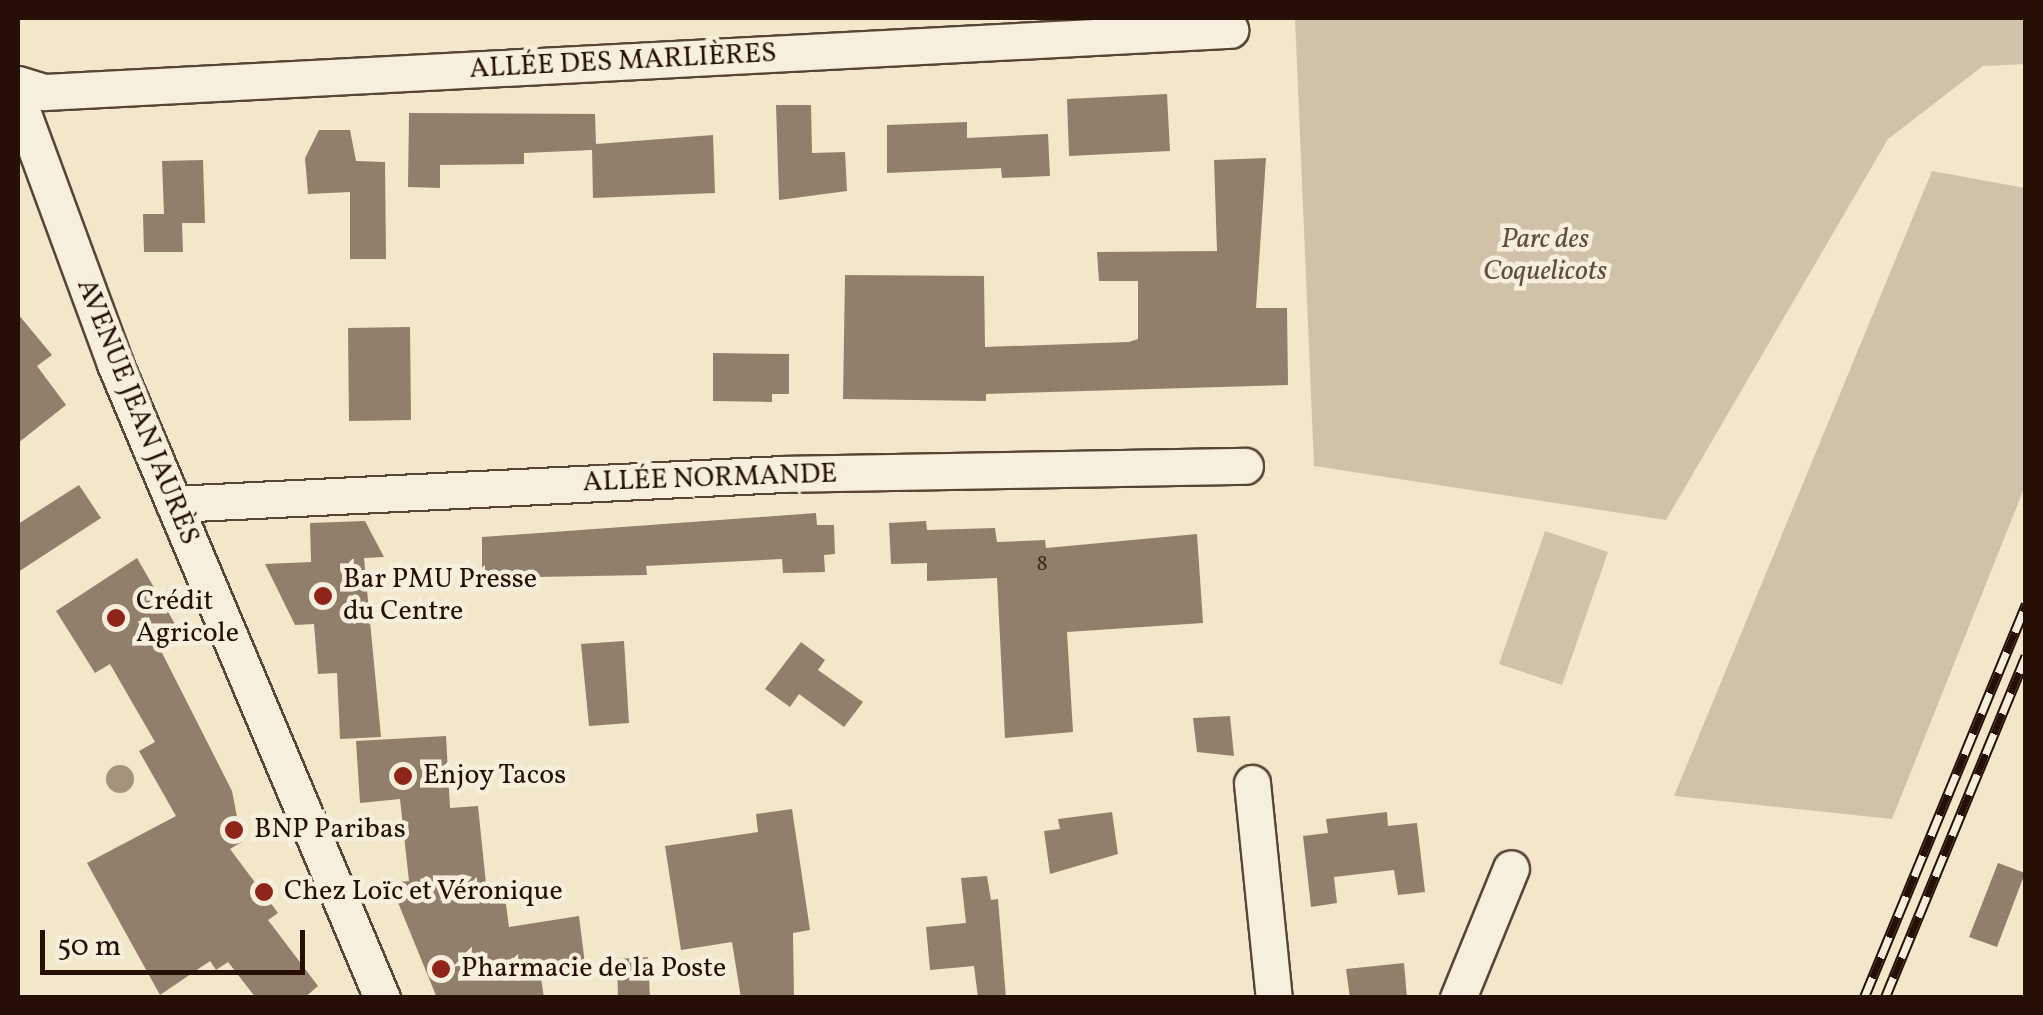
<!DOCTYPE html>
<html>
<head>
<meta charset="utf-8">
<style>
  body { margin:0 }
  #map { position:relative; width:2043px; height:1015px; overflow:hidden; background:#f3e7ca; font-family:Vollkorn,serif }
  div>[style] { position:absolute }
  .green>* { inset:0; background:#d0c2a8 }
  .building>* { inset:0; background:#917f6b }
  .roads { filter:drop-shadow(2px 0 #594536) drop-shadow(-2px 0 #594536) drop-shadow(0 2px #594536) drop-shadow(0 -2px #594536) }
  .minor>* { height:35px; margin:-17.5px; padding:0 17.5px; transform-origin:17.5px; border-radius:17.5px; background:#f7efdd }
  .rail>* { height:11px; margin-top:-5.5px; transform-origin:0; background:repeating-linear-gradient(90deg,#f7efdd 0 22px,#260f04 0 44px); box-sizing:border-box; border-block:2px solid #260f04 }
  .trees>* { width:28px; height:28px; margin:-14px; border-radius:50%; background:#a3937c }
  .dots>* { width:28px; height:28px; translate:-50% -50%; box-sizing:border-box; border:5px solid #f7efdd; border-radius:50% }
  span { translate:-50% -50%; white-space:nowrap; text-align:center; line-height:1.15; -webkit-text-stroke:9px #f7efdd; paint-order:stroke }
  .number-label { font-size:22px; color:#412b1e }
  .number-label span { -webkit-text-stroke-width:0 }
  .street-label { font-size:28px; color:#260f04 }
  .park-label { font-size:28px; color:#624e3d; font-style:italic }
  .poi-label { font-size:28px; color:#260f04 }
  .left { translate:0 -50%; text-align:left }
  .frame { position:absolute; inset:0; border:20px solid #260f04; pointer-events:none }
  .scale { position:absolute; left:40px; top:930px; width:265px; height:45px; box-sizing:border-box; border:5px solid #260f04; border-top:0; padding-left:12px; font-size:30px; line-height:35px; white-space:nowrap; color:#260f04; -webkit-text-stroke:8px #f7efdd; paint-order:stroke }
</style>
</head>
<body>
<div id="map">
  <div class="green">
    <div style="clip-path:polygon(1295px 18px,2025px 18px,2025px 64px,1983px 66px,1888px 139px,1666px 520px,1314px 466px)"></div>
    <div style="clip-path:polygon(1932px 171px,2025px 188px,2025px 486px,1892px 819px,1674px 796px)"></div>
    <div style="clip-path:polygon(1545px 531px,1608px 552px,1562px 685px,1499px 664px)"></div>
  </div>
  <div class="building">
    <div style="clip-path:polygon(1167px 94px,1170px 151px,1069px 156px,1067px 99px)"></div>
    <div style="clip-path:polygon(776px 105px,811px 105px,812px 153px,845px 152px,847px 191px,779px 200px)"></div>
    <div style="clip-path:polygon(409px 113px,595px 114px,596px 144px,713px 135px,715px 193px,593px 198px,592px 150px,524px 153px,524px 164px,440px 165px,440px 188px,408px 187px)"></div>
    <div style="clip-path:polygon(967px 122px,967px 138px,1048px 134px,1050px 176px,1002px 178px,1001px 168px,887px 173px,887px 125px)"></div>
    <div style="clip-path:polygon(319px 130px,350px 130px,356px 161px,385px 162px,386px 259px,350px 259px,350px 192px,308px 194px,305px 158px)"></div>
    <div style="clip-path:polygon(1266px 158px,1256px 308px,1287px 308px,1288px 385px,986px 394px,986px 401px,843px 399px,845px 275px,984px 276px,985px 347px,1129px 342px,1138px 339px,1138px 281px,1099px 281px,1097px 252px,1217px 251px,1214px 160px)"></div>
    <div style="clip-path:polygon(203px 160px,205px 223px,182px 223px,183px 252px,144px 252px,143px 214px,164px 214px,162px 161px)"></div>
    <div style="clip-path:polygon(18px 314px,52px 355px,37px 366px,66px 405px,18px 443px)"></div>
    <div style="clip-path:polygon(410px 327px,411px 420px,349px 421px,348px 328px)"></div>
    <div style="clip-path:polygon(713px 353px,789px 354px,789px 394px,772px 394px,772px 402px,713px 401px)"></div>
    <div style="clip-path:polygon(79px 485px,101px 518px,18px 572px,18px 524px)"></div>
    <div style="clip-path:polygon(816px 513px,817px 525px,834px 525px,835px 554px,824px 555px,825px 572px,783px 573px,782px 559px,646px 566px,647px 575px,482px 578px,482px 537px)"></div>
    <div style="clip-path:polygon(365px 521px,384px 557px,364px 558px,381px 737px,340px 739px,337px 673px,318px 674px,314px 624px,295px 625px,265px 564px,311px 562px,310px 523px)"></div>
    <div style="clip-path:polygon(926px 521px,927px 530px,995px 528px,997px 542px,1045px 540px,1046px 548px,1197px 534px,1203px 623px,1067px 632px,1073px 732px,1005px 738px,997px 578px,927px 581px,927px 563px,891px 564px,889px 523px)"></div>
    <div style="clip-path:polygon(137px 558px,175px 624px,154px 637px,232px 791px,242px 842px,230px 849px,278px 913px,268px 920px,318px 986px,304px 998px,256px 998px,228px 962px,216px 970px,210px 961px,160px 995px,87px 863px,176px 816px,139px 751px,155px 742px,110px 664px,95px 673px,56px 611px)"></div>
    <div style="clip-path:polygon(624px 641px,629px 723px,589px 726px,581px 644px)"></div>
    <div style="clip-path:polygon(801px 642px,825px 660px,818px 670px,863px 702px,844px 727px,799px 694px,790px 707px,765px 689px)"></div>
    <div style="clip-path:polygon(1230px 716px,1234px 756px,1197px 752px,1193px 718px)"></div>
    <div style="clip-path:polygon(446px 736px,450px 808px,478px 806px,486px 884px,503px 882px,509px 927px,579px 916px,585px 964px,540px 971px,544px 998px,437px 998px,390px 883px,409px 881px,400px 799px,360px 803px,356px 741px)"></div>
    <div style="clip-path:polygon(792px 809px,810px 930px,793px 933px,794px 998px,741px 998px,732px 942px,681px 950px,665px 846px,758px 832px,756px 814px)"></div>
    <div style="clip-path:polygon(1112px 812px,1118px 854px,1050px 874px,1044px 831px,1060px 829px,1058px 819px)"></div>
    <div style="clip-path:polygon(1387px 812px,1388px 826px,1417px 823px,1425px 892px,1398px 895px,1394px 870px,1334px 877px,1337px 903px,1311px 907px,1303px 836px,1328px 833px,1326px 819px)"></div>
    <div style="clip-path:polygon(1998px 863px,2025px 873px,1997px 947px,1969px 937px)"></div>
    <div style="clip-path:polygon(987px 876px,991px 900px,998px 899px,1006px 998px,978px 998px,974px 966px,930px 970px,926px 927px,966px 923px,961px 878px)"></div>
    <div style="clip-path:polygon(648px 957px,650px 998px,618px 998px,617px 959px)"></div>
    <div style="clip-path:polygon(1404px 963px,1407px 998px,1350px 998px,1346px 969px)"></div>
  </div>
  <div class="roads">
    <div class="minor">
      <div style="left:18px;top:84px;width:28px;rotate:17deg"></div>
      <div style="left:45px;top:92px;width:1187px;rotate:-3deg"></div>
      <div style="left:18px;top:100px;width:281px;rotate:69.8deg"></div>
      <div style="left:115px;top:364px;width:688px;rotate:67.16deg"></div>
      <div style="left:174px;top:504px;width:609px;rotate:-2.82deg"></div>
      <div style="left:782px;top:474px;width:463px;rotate:-1deg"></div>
      <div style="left:1252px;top:783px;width:216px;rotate:84.2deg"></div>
      <div style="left:1458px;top:998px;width:140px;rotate:-67.8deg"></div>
    </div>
  </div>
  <div class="rail">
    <div style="left:1864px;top:998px;width:426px;rotate:-67.6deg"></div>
    <div style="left:1885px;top:998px;width:370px;rotate:-67.6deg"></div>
  </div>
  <div class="trees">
    <div style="left:120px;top:779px"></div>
  </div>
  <div class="dots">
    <div style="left:323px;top:596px;background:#8f2418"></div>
    <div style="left:116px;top:618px;background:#8f2418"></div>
    <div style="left:403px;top:776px;background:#8f2418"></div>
    <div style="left:234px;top:830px;background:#8f2418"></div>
    <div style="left:264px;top:892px;background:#8f2418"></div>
    <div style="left:441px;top:969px;background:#8f2418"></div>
  </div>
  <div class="number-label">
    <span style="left:1042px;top:565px">8</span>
  </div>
  <div class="street-label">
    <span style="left:623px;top:62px;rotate:-3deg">ALLÉE DES MARLIÈRES</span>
    <span style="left:137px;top:412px;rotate:68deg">AVENUE JEAN JAURÈS</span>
    <span style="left:710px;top:479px;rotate:-2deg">ALLÉE NORMANDE</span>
  </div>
  <div class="park-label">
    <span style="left:1545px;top:256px">Parc des<br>Coquelicots</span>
  </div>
  <div class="poi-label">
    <span class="left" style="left:343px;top:596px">Bar PMU Presse<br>du Centre</span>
    <span class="left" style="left:136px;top:618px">Crédit<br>Agricole</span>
    <span class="left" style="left:423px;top:776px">Enjoy Tacos</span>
    <span class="left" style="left:254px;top:830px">BNP Paribas</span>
    <span class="left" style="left:284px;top:892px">Chez Loïc et Véronique</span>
    <span class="left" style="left:461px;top:969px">Pharmacie de la Poste</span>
  </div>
  <div class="frame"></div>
  <div class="scale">50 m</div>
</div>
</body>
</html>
